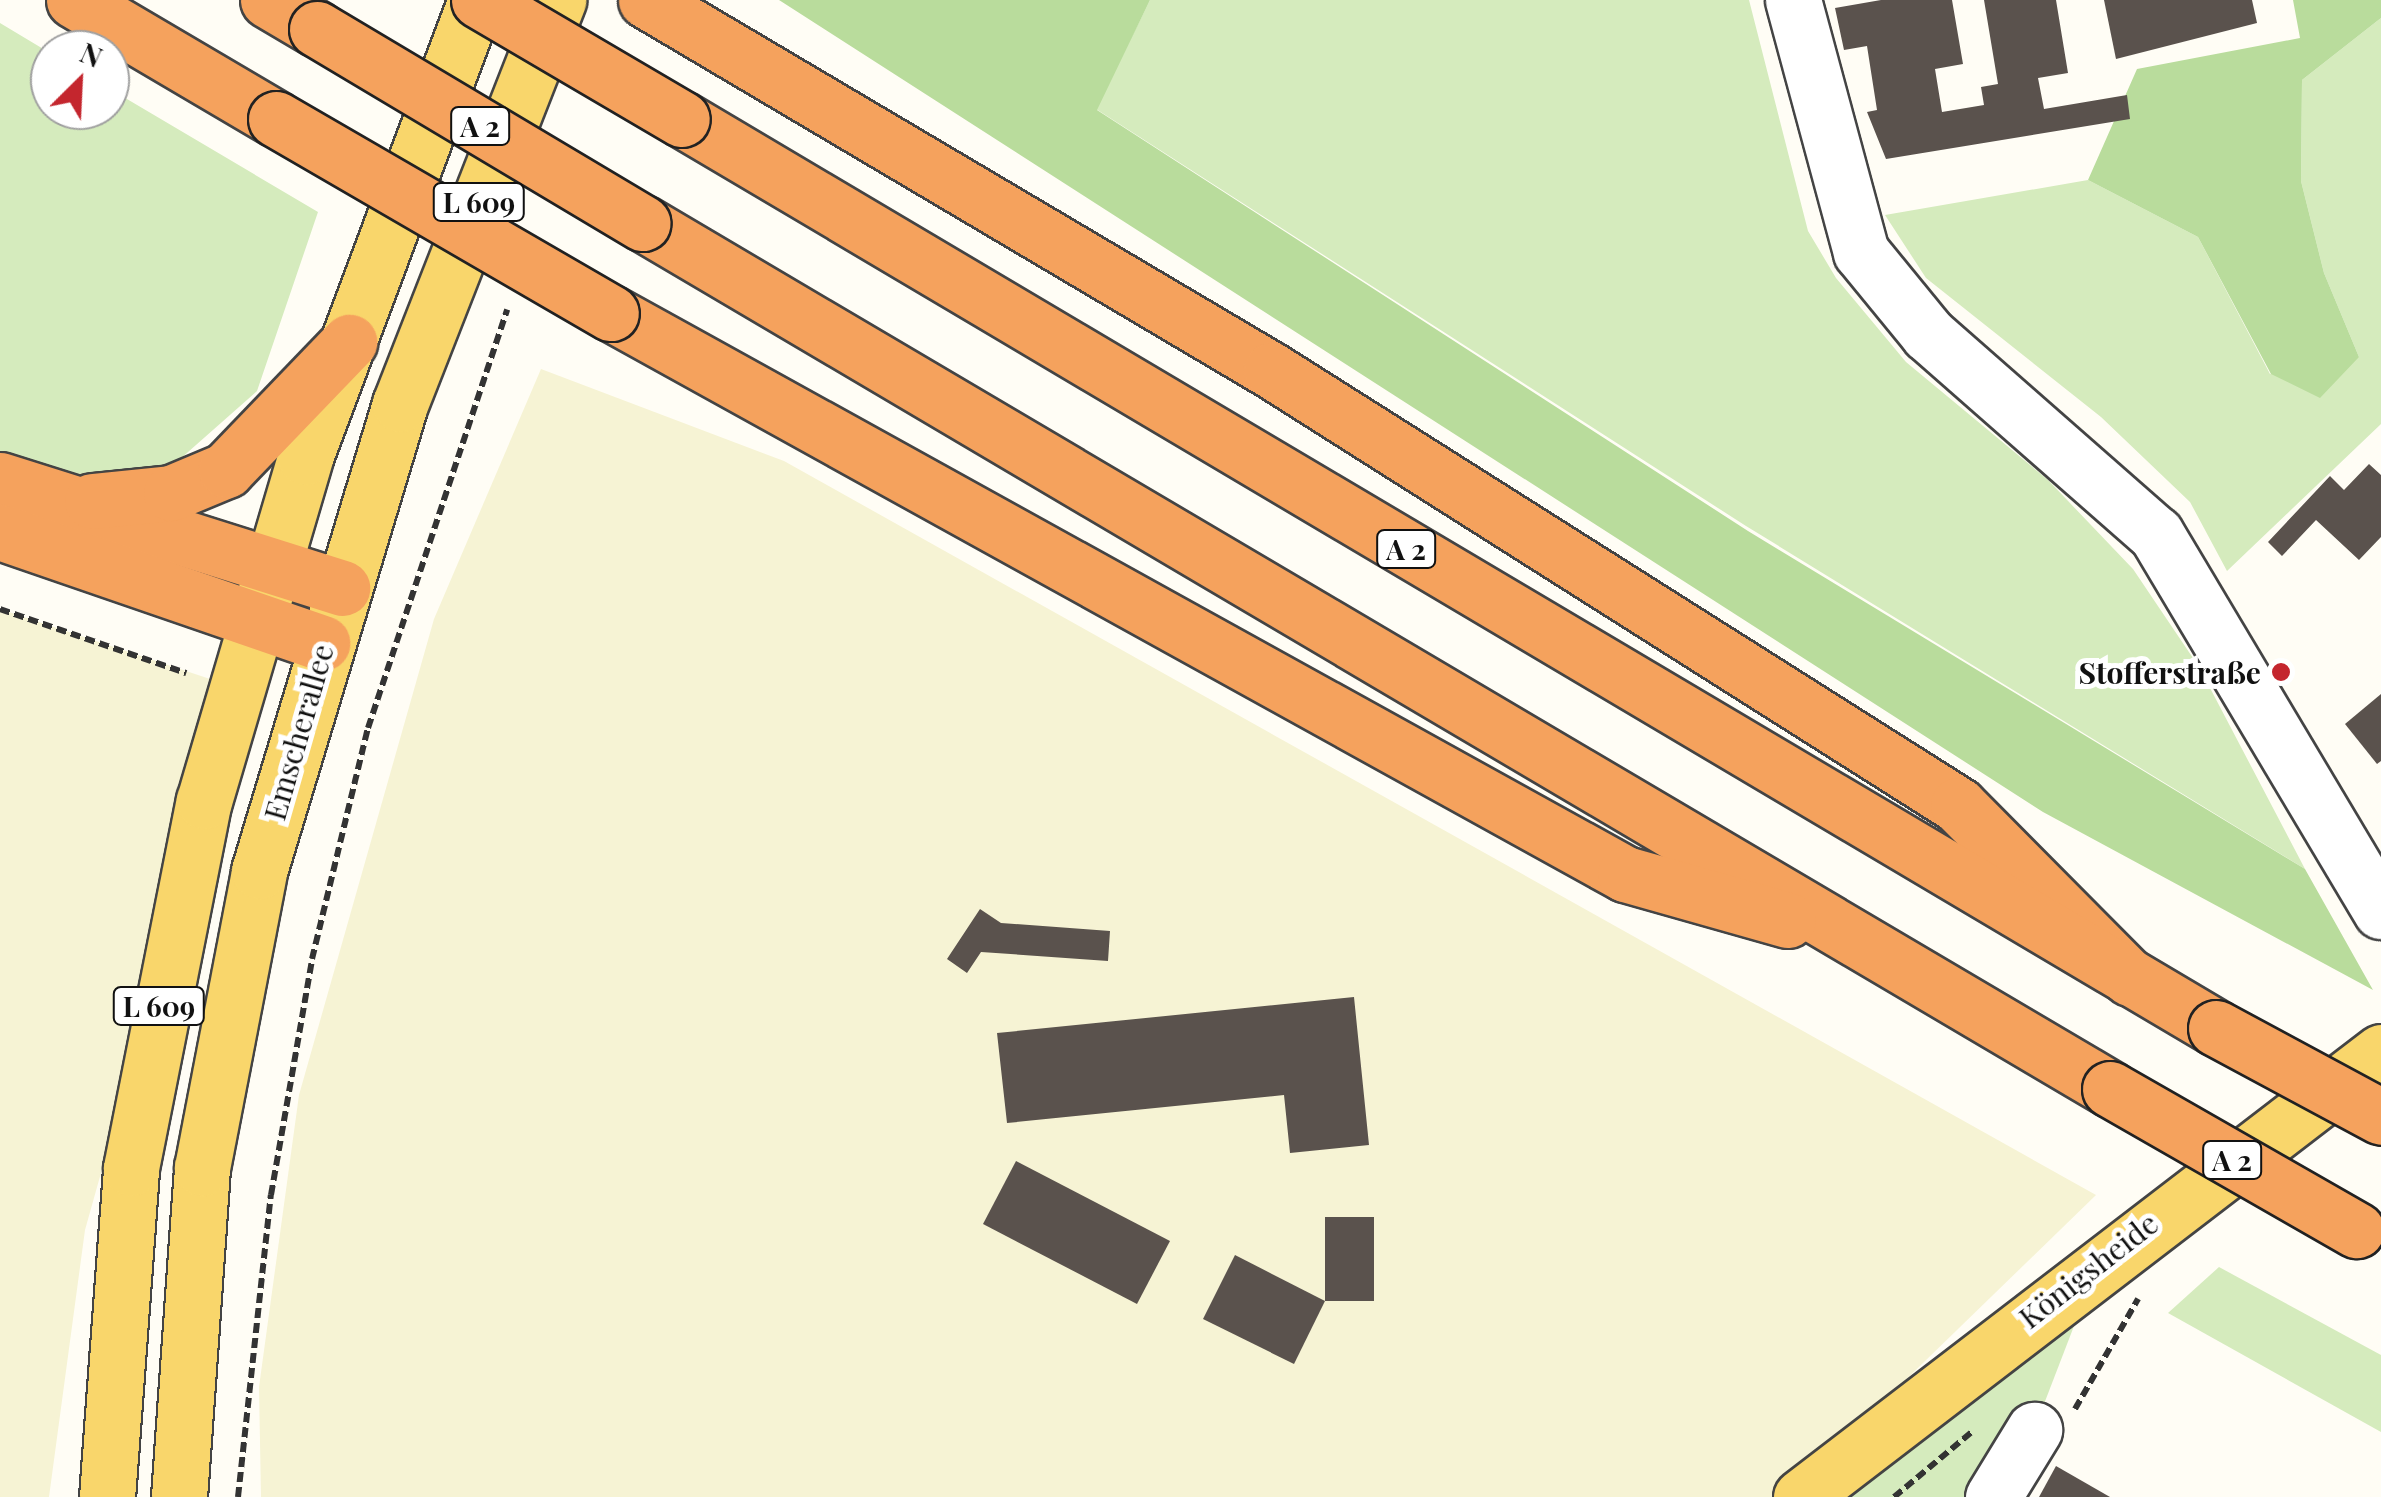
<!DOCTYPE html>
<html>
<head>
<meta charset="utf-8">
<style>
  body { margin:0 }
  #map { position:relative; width:2381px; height:1497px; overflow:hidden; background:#fffdf5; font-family:"Playfair Display",serif }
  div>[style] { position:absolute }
  .farmland>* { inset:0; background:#f6f3d4 }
  .green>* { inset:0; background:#d5ebbd }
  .forest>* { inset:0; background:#b9dc9c }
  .building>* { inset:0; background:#5a524d }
  .path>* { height:6px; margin-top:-3px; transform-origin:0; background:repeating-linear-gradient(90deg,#333 0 10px,transparent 0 15px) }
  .roads { filter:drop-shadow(2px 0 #444) drop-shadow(-2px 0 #444) drop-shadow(0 2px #444) drop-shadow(0 -2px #444) }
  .minor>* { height:55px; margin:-27.5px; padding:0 27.5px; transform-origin:27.5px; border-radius:27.5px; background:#fff }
  .major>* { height:55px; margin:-27.5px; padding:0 27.5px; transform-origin:27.5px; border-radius:27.5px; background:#f9d66b }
  .highway>* { height:55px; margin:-27.5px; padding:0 27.5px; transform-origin:27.5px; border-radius:27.5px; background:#f5a25d }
  .bridges { filter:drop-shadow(2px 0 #222) drop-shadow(-2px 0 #222) drop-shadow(0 2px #222) drop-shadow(0 -2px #222) }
  .highway-bridge>* { height:55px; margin:-27.5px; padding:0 27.5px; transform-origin:27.5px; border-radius:27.5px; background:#f5a25d }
  .dots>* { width:28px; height:28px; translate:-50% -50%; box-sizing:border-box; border:5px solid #fff; border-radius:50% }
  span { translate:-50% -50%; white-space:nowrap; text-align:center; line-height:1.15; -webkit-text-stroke:10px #fff; paint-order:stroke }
  .shield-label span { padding:2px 8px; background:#fff; border:2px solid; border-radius:8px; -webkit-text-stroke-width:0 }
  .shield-label { font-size:28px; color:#111; font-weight:700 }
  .poi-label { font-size:30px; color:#111; font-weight:700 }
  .right { translate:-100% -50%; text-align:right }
  .street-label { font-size:30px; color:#111 }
  .north { position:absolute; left:30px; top:30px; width:100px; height:100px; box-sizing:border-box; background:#fff; border:2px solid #a0a0a0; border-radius:50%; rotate:24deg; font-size:28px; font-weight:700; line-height:40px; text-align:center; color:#111 }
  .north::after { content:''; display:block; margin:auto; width:35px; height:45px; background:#c4262e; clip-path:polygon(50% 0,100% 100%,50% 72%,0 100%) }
</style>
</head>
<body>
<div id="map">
  <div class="farmland">
    <div style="clip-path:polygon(541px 369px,784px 461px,2096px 1195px,1785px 1497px,261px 1497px,259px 1387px,299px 1095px,434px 619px)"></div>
    <div style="clip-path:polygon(0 609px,237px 688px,85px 1230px,49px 1497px,0 1497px)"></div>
  </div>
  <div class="green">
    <div style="clip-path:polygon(1150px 0,1749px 0,1808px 231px,1836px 278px,1906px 362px,2048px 480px,2133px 569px,2199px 667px,2305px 869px,1746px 526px,1096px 109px)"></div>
    <div style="clip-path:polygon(2381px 18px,2381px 424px,2227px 571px,2190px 502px,2101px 417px,1926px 278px,1885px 215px,2088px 180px,2198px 237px,2270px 374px,2359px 357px,2324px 273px,2301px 181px,2302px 80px)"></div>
    <div style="clip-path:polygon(0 23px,50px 53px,50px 110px,110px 110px,110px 89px,318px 212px,257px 391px,162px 475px,69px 491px,0 469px)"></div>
    <div style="clip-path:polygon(2099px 1261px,2034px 1430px,1993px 1497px,1801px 1497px)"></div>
    <div style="clip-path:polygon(2219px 1267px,2381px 1355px,2381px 1432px,2168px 1313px)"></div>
  </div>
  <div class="forest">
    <div style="clip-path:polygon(779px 0,1150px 0,1097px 110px,1748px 531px,2305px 869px,2373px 990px,2043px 812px)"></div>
    <div style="clip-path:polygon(2293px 0,2381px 0,2381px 18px,2302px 80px,2301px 181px,2324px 273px,2359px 357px,2320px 398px,2271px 374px,2198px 237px,2088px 180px,2137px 69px,2300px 38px)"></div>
  </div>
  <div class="building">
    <div style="clip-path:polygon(1881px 0,1952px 0,1963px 64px,1935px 69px,1942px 112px,1984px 105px,1981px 87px,1998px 84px,1984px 0,2056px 0,2068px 73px,2038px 78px,2044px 109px,2127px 95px,2130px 119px,1886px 159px,1867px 112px,1877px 110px,1867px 46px,1844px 50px,1835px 8px)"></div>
    <div style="clip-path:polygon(2104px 0,2252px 0,2257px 23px,2116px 59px)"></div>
    <div style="clip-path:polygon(2369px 464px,2381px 475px,2381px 537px,2359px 560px,2316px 520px,2282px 556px,2268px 542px,2330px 476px,2344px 490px)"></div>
    <div style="clip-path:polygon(2381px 694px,2381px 761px,2377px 764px,2345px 724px)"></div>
    <div style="clip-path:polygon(980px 909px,1001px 923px,1110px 931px,1108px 961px,981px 952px,967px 973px,947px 959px)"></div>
    <div style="clip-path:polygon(1354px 997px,1369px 1145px,1290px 1153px,1284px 1095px,1007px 1123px,997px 1033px)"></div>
    <div style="clip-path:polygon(1016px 1161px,1170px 1241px,1137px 1304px,983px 1224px)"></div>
    <div style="clip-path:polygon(1325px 1217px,1374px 1217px,1374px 1301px,1325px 1301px)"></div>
    <div style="clip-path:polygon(1235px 1255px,1325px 1301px,1294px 1364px,1203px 1319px)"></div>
    <div style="clip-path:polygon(2056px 1466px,2110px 1497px,2039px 1497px)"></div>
  </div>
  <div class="path">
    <div style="left:0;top:609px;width:197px;rotate:19deg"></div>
    <div style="left:2075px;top:1409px;width:127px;rotate:-60.2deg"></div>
    <div style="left:238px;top:1497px;width:304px;rotate:-83.8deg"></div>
    <div style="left:271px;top:1195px;width:240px;rotate:-80.1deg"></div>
    <div style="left:312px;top:959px;width:238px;rotate:-76.4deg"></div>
    <div style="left:368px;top:728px;width:441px;rotate:-71.6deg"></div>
    <div style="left:1894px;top:1497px;width:104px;rotate:-39.9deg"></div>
  </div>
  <div class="roads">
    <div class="minor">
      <div style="left:1793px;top:0;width:261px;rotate:74.9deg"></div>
      <div style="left:1861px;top:252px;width:106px;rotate:50.7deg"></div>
      <div style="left:1928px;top:334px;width:303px;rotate:41.3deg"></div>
      <div style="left:2156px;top:534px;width:439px;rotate:59.2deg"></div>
      <div style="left:1993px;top:1497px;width:79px;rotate:-58.5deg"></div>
    </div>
    <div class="major">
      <div style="left:107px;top:1497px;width:330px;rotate:-85.8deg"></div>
      <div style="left:131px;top:1168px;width:374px;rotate:-78.8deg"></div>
      <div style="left:204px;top:801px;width:359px;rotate:-73.6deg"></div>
      <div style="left:305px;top:457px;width:488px;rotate:-69.5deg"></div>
      <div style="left:179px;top:1497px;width:330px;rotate:-86deg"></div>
      <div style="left:202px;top:1168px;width:302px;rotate:-79.1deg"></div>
      <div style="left:259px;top:871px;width:488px;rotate:-73.2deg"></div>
      <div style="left:400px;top:404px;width:434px;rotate:-68.6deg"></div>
      <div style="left:1801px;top:1497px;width:731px;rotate:-37.5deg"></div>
    </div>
    <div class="highway">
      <div style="left:74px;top:0;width:234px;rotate:30.5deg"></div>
      <div style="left:268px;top:0;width:57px;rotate:30.6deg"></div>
      <div style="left:646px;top:0;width:726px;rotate:30.63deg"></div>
      <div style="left:1271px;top:370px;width:813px;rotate:32.34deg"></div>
      <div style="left:1958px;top:805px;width:244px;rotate:45.2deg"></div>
      <div style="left:682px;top:119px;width:1783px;rotate:30.65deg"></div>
      <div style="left:643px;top:223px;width:1704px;rotate:30.55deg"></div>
      <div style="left:611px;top:313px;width:1159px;rotate:28.95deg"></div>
      <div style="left:1625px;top:874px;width:169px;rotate:15.8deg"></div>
      <div style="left:0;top:480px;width:359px;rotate:17.5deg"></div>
      <div style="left:92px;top:501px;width:79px;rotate:-5.8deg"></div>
      <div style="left:171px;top:493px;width:60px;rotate:-22.7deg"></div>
      <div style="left:226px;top:470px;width:178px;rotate:-46.1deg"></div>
      <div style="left:0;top:532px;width:341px;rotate:19deg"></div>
    </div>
  </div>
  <div class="bridges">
    <div class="highway-bridge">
      <div style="left:479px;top:0;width:235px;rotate:30.4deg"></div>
      <div style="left:317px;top:29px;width:379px;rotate:30.8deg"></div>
      <div style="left:276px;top:119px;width:387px;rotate:30.1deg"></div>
      <div style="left:2216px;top:1028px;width:187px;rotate:28.3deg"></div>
      <div style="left:2110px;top:1089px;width:284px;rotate:29.8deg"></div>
    </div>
  </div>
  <div class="dots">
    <div style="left:2281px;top:672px;background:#c4262e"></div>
  </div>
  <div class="shield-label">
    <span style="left:480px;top:126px">A 2</span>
    <span style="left:479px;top:202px">L 609</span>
    <span style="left:1406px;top:549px">A 2</span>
    <span style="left:159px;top:1006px">L 609</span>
    <span style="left:2232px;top:1160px">A 2</span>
  </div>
  <div class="poi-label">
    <span class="right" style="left:2261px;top:672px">Stofferstraße</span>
  </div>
  <div class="street-label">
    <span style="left:298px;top:732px;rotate:-74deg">Emscherallee</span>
    <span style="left:2088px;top:1270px;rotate:-38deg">Königsheide</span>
  </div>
  <div class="north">N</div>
</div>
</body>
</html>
